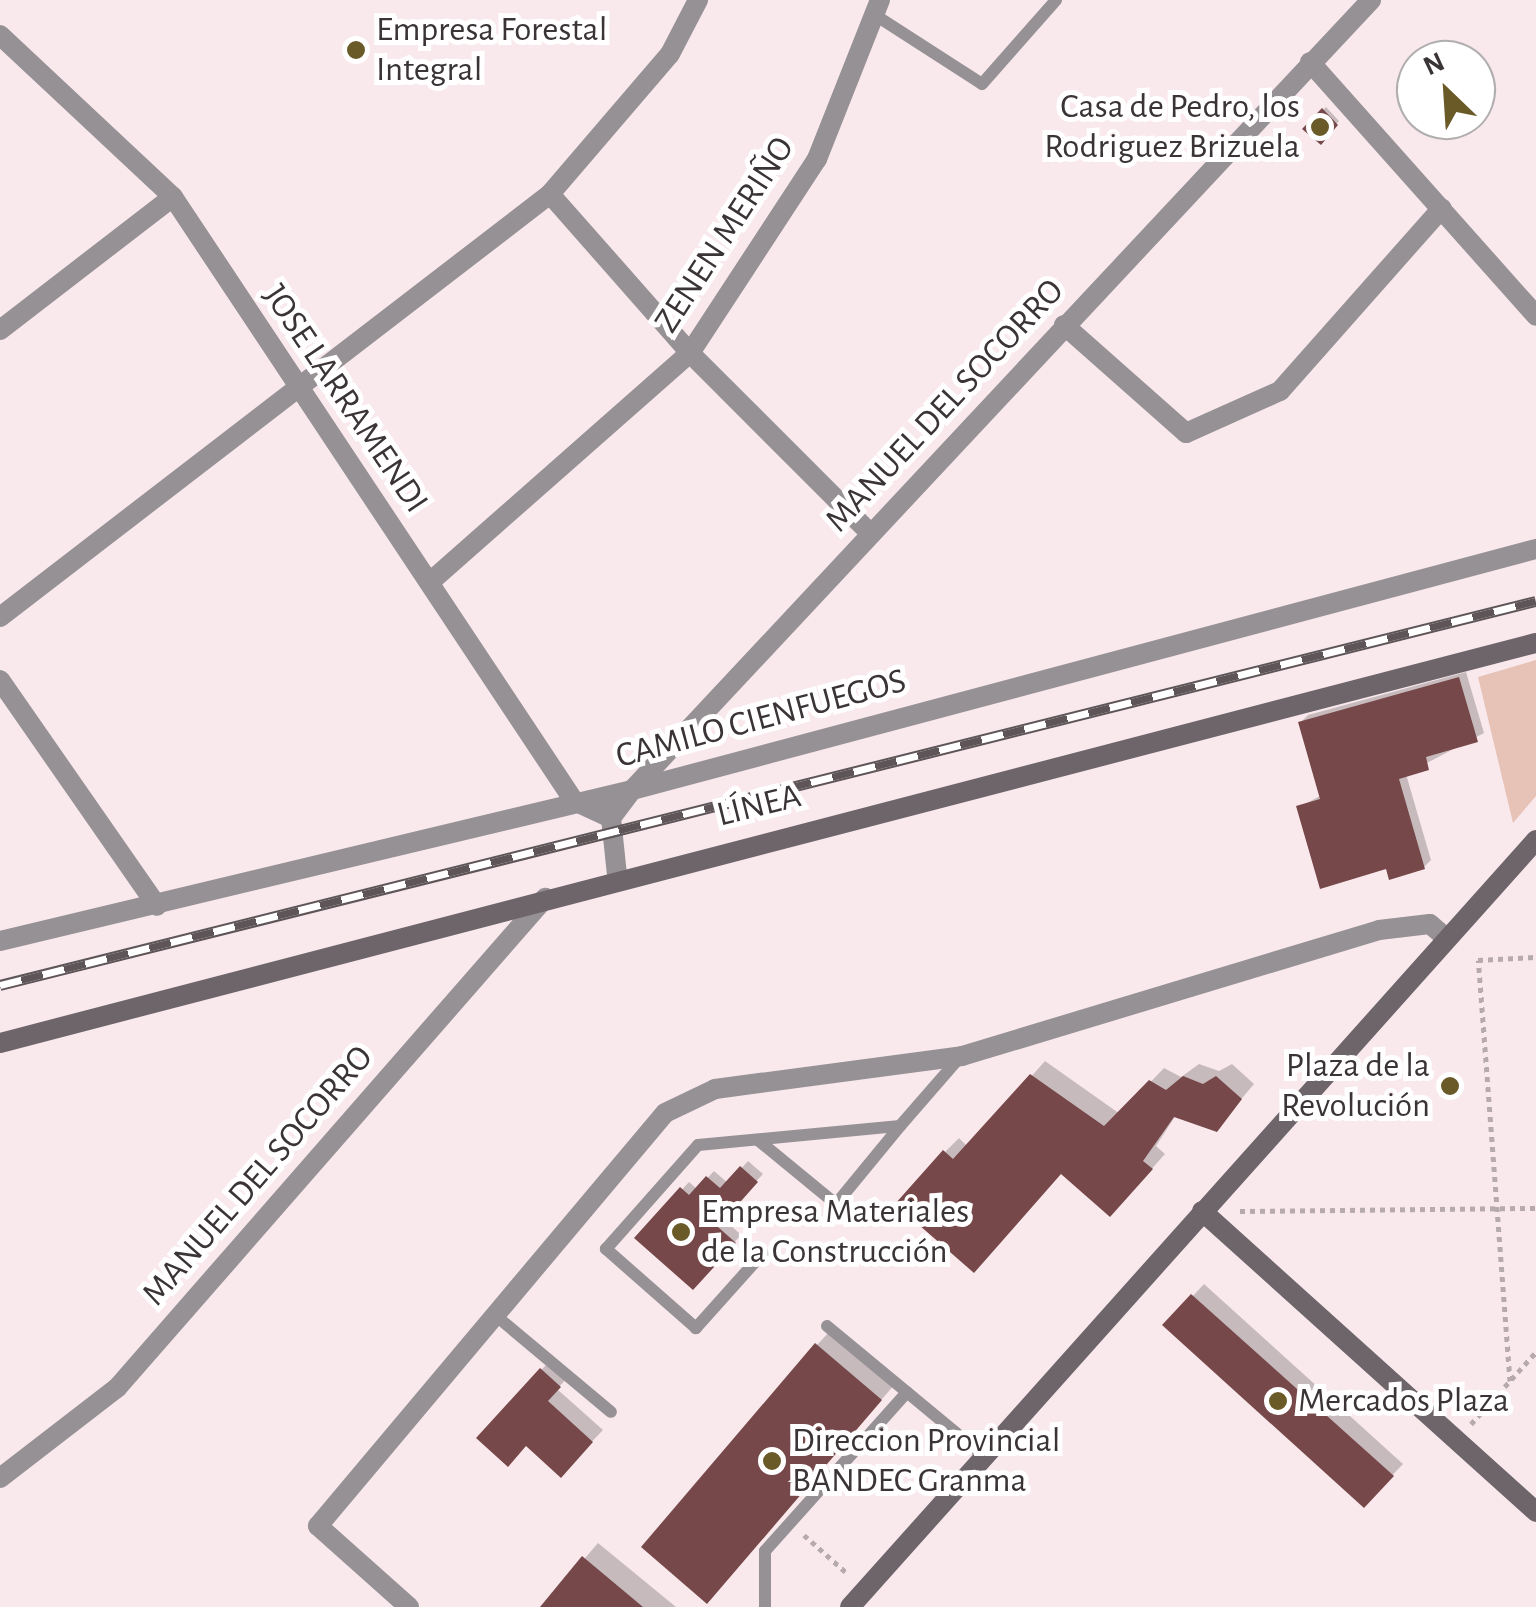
<!DOCTYPE html>
<html>
<head>
<meta charset="utf-8">
<style>
  body { margin:0 }
  #map { position:relative; width:1536px; height:1607px; overflow:hidden; background:#f9e9ed; font-family:"Alegreya Sans",sans-serif }
  div>[style] { position:absolute }
  .green>* { inset:0; background:#e7c2b7 }
  .shadow>* { inset:0; background:#0003 }
  .building>* { inset:0; background:#764849 }
  .path>* { height:5px; margin-top:-2.5px; transform-origin:0; background:repeating-linear-gradient(90deg,#b6aaad 0 5px,transparent 0 10px) }
  .lane>* { height:12px; margin:-6px; padding:0 6px; transform-origin:6px; border-radius:6px; background:#969194 }
  .street>* { height:20px; margin:-10px; padding:0 10px; transform-origin:10px; border-radius:10px; background:#969194 }
  .secondary>* { height:20px; margin:-10px; padding:0 10px; transform-origin:10px; border-radius:10px; background:#6d656a }
  .rail>* { height:11px; margin-top:-5.5px; transform-origin:0; background:repeating-linear-gradient(90deg,#fff 0 22px,#5d5558 0 44px); box-sizing:border-box; border-block:2px solid #5d5558 }
  .dots>* { width:28px; height:28px; translate:-50% -50%; box-sizing:border-box; border:5px solid #fff; border-radius:50% }
  span { translate:-50% -50%; white-space:nowrap; text-align:center; line-height:1.15; -webkit-text-stroke:10px #fff; paint-order:stroke }
  .poi-label { font-size:35px; color:#3a3436 }
  .left { translate:0 -50%; text-align:left }
  .right { translate:-100% -50%; text-align:right }
  .street-label { font-size:35px; color:#3a3436 }
  .north { position:absolute; left:1396px; top:40px; width:100px; height:100px; box-sizing:border-box; background:#fff; border:2px solid #b0aeaf; border-radius:50%; rotate:335deg; font-size:28px; font-weight:700; line-height:40px; text-align:center; color:#3a3436 }
  .north::after { content:''; display:block; margin:auto; width:35px; height:45px; background:#6a5a27; clip-path:polygon(50% 0,100% 100%,50% 72%,0 100%) }
</style>
</head>
<body>
<div id="map">
  <div class="green">
    <div style="clip-path:polygon(1536px 660px,1536px 796px,1513px 823px,1478px 677px)"></div>
  </div>
  <div class="shadow">
    <div style="clip-path:polygon(1326px 107px,1339px 121px,1320px 142px,1306px 129px)"></div>
    <div style="clip-path:polygon(1466px 672px,1484px 733px,1406px 774px,1431px 860px,1424px 867px,1388px 866px,1299px 807px,1322px 795px,1301px 722px,1308px 715px)"></div>
    <div style="clip-path:polygon(1045px 1061px,1120px 1114px,1164px 1068px,1181px 1077px,1199px 1064px,1219px 1071px,1232px 1064px,1254px 1084px,1216px 1129px,1176px 1115px,1156px 1146px,1165px 1154px,1124px 1200px,1062px 1171px,987px 1256px,945px 1152px,959px 1138px,968px 1147px)"></div>
    <div style="clip-path:polygon(748px 1161px,763px 1174px,723px 1218px,741px 1235px,693px 1287px,638px 1237px,689px 1182px,697px 1189px,714px 1171px,728px 1183px)"></div>
    <div style="clip-path:polygon(1204px 1284px,1403px 1464px,1364px 1505px,1166px 1325px)"></div>
    <div style="clip-path:polygon(831px 1330px,895px 1384px,721px 1586px,817px 1345px)"></div>
    <div style="clip-path:polygon(552px 1359px,570px 1375px,557px 1389px,603px 1430px,561px 1474px,541px 1370px)"></div>
    <div style="clip-path:polygon(598px 1543px,676px 1607px,543px 1607px)"></div>
  </div>
  <div class="building">
    <div style="clip-path:polygon(1322px 108px,1338px 125px,1321px 145px,1302px 129px)"></div>
    <div style="clip-path:polygon(1459px 677px,1478px 742px,1426px 757px,1429px 770px,1399px 779px,1425px 869px,1389px 880px,1386px 869px,1320px 889px,1296px 806px,1320px 799px,1298px 722px)"></div>
    <div style="clip-path:polygon(1030px 1074px,1104px 1126px,1149px 1080px,1166px 1090px,1183px 1076px,1203px 1084px,1216px 1076px,1242px 1099px,1217px 1132px,1174px 1117px,1143px 1161px,1153px 1169px,1110px 1217px,1061px 1174px,974px 1273px,895px 1204px,943px 1150px,953px 1159px)"></div>
    <div style="clip-path:polygon(740px 1166px,758px 1182px,718px 1227px,736px 1243px,693px 1290px,634px 1238px,680px 1187px,689px 1195px,706px 1176px,720px 1188px)"></div>
    <div style="clip-path:polygon(1191px 1294px,1394px 1476px,1364px 1508px,1162px 1325px)"></div>
    <div style="clip-path:polygon(815px 1343px,882px 1400px,707px 1604px,641px 1547px)"></div>
    <div style="clip-path:polygon(540px 1368px,561px 1387px,548px 1401px,593px 1442px,561px 1478px,526px 1446px,508px 1467px,476px 1438px)"></div>
    <div style="clip-path:polygon(582px 1556px,643px 1607px,540px 1607px)"></div>
  </div>
  <div class="path">
    <div style="left:1240px;top:1211px;width:296px;rotate:-0.6deg"></div>
    <div style="left:1510px;top:1381px;width:422px;rotate:-94.3deg"></div>
    <div style="left:1478px;top:960px;width:58px;rotate:-3deg"></div>
    <div style="left:1471px;top:1424px;width:97px;rotate:-47.9deg"></div>
    <div style="left:804px;top:1535px;width:59px;rotate:41.6deg"></div>
  </div>
  <div class="lane">
    <div style="left:875px;top:15px;width:127px;rotate:32.8deg"></div>
    <div style="left:982px;top:84px;width:112px;rotate:-48.6deg"></div>
    <div style="left:758px;top:1140px;width:101px;rotate:39.4deg"></div>
    <div style="left:836px;top:1204px;width:101px;rotate:-50.6deg"></div>
    <div style="left:763px;top:1253px;width:101px;rotate:131.8deg"></div>
    <div style="left:696px;top:1328px;width:120px;rotate:-138.7deg"></div>
    <div style="left:606px;top:1249px;width:139px;rotate:-48.5deg"></div>
    <div style="left:698px;top:1145px;width:203px;rotate:-5.4deg"></div>
    <div style="left:900px;top:1126px;width:91px;rotate:-49deg"></div>
    <div style="left:495px;top:1315px;width:151px;rotate:39.9deg"></div>
    <div style="left:827px;top:1326px;width:202px;rotate:39.6deg"></div>
    <div style="left:765px;top:1607px;width:56px;rotate:-90deg"></div>
    <div style="left:765px;top:1551px;width:213px;rotate:-48.2deg"></div>
  </div>
  <div class="street">
    <div style="left:0;top:35px;width:237px;rotate:43.1deg"></div>
    <div style="left:173px;top:197px;width:725px;rotate:56.42deg"></div>
    <div style="left:574px;top:801px;width:41px;rotate:24.7deg"></div>
    <div style="left:1310px;top:62px;width:340px;rotate:48.3deg"></div>
    <div style="left:550px;top:194px;width:212px;rotate:48.6deg"></div>
    <div style="left:690px;top:353px;width:256px;rotate:45deg"></div>
    <div style="left:1064px;top:325px;width:163px;rotate:41.5deg"></div>
    <div style="left:1186px;top:433px;width:103px;rotate:-24.1deg"></div>
    <div style="left:1280px;top:391px;width:244px;rotate:-48.5deg"></div>
    <div style="left:0;top:330px;width:218px;rotate:-37.6deg"></div>
    <div style="left:430px;top:582px;width:346px;rotate:-41.4deg"></div>
    <div style="left:690px;top:353px;width:232px;rotate:-56.8deg"></div>
    <div style="left:817px;top:159px;width:171px;rotate:-68.4deg"></div>
    <div style="left:0;top:617px;width:694px;rotate:-37.56deg"></div>
    <div style="left:550px;top:194px;width:184px;rotate:-49.4deg"></div>
    <div style="left:670px;top:54px;width:61px;rotate:-62.6deg"></div>
    <div style="left:0;top:680px;width:275px;rotate:55.2deg"></div>
    <div style="left:617px;top:875px;width:57px;rotate:-96deg"></div>
    <div style="left:611px;top:818px;width:35px;rotate:-53deg"></div>
    <div style="left:632px;top:790px;width:1082px;rotate:-46.91deg"></div>
    <div style="left:0;top:941px;width:650px;rotate:-13.44deg"></div>
    <div style="left:632px;top:790px;width:936px;rotate:-14.93deg"></div>
    <div style="left:0;top:1478px;width:148px;rotate:-37.6deg"></div>
    <div style="left:117px;top:1388px;width:651px;rotate:-48.86deg"></div>
    <div style="left:409px;top:1607px;width:122px;rotate:-138.3deg"></div>
    <div style="left:318px;top:1526px;width:539px;rotate:-49.96deg"></div>
    <div style="left:665px;top:1113px;width:55px;rotate:-25.6deg"></div>
    <div style="left:715px;top:1089px;width:249px;rotate:-7.6deg"></div>
    <div style="left:962px;top:1056px;width:436px;rotate:-16.8deg"></div>
    <div style="left:1379px;top:930px;width:51px;rotate:-6.7deg"></div>
    <div style="left:1430px;top:924px;width:20px;rotate:41deg"></div>
  </div>
  <div class="secondary">
    <div style="left:0;top:1043px;width:1587px;rotate:-14.6deg"></div>
    <div style="left:1202px;top:1211px;width:450px;rotate:42deg"></div>
    <div style="left:850px;top:1607px;width:1029px;rotate:-48.19deg"></div>
  </div>
  <div class="rail">
    <div style="left:0;top:985px;width:1583px;rotate:-14.04deg"></div>
  </div>
  <div class="dots">
    <div style="left:356px;top:50px;background:#6a5a27"></div>
    <div style="left:1320px;top:127px;background:#6a5a27"></div>
    <div style="left:1450px;top:1086px;background:#6a5a27"></div>
    <div style="left:681px;top:1232px;background:#6a5a27"></div>
    <div style="left:1278px;top:1401px;background:#6a5a27"></div>
    <div style="left:772px;top:1461px;background:#6a5a27"></div>
  </div>
  <div class="poi-label">
    <span class="left" style="left:376px;top:50px">Empresa Forestal<br>Integral</span>
    <span class="right" style="left:1300px;top:127px">Casa de Pedro, los<br>Rodriguez Brizuela</span>
    <span class="right" style="left:1430px;top:1086px">Plaza de la<br>Revolución</span>
    <span class="left" style="left:701px;top:1232px">Empresa Materiales<br>de la Construcción</span>
    <span class="left" style="left:1298px;top:1401px">Mercados Plaza</span>
    <span class="left" style="left:792px;top:1461px">Direccion Provincial<br>BANDEC Granma</span>
  </div>
  <div class="street-label">
    <span style="left:725px;top:235px;rotate:-57deg">ZENEN MERIÑO</span>
    <span style="left:345px;top:399px;rotate:56deg">JOSE LARRAMENDI</span>
    <span style="left:945px;top:406px;rotate:-47deg">MANUEL DEL SOCORRO</span>
    <span style="left:761px;top:719px;rotate:-15deg">CAMILO CIENFUEGOS</span>
    <span style="left:759px;top:806px;rotate:-14deg">LÍNEA</span>
    <span style="left:258px;top:1176px;rotate:-49deg">MANUEL DEL SOCORRO</span>
  </div>
  <div class="north">N</div>
</div>
</body>
</html>
